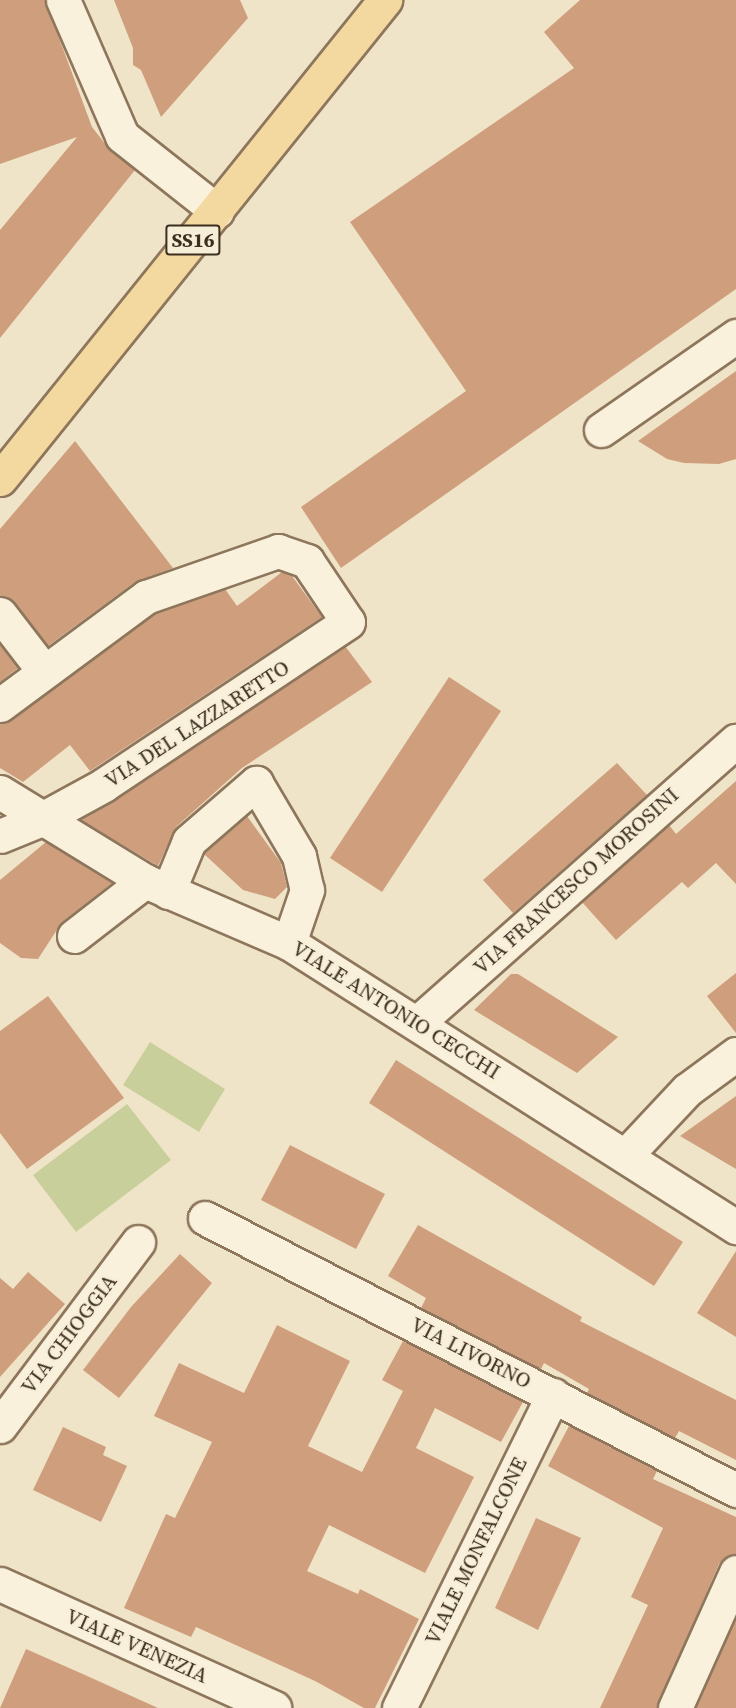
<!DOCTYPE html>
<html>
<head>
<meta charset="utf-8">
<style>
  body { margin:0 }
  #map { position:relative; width:736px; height:1708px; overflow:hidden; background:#f0e4c8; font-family:"Source Serif 4",serif }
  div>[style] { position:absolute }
  .green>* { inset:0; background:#c9cf9b }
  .building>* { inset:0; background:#cf9f7d }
  .roads { filter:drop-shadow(2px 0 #8d765c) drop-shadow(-2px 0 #8d765c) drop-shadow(0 2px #8d765c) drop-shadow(0 -2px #8d765c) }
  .minor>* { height:33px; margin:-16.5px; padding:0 16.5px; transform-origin:16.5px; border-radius:16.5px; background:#faf1dc }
  .major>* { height:33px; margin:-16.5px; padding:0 16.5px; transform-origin:16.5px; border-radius:16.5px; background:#f3d9a0 }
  span { translate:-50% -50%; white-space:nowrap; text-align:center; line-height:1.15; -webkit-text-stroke:4.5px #f7eed8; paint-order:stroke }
  .shield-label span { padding:2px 4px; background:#f7eed8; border:2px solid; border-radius:4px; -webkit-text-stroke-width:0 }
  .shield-label { font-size:20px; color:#3d2e20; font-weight:700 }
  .street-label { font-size:21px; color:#3d2e20 }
</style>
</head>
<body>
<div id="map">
  <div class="green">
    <div style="clip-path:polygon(150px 1042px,225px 1089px,199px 1132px,123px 1085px)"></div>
    <div style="clip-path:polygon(127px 1104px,171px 1160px,76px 1232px,33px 1175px)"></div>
  </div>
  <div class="building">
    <div style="clip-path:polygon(0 0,45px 0,92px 127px,110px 150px,135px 170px,0 338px,0 230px,77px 137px,0 164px)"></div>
    <div style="clip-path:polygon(114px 0,240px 0,248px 18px,161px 117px,141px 70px,133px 65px,133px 48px)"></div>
    <div style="clip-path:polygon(580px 0,736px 0,736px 289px,341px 568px,301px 507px,466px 391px,350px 222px,574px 68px,544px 32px)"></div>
    <div style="clip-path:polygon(736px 371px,736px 459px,719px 464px,684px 463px,667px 459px,638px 441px)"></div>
    <div style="clip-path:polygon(75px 441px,173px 568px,135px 582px,48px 646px,15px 603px,0 596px,0 529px)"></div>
    <div style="clip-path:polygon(282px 572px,292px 576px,322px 617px,90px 771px,70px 745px,23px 782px,0 768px,0 723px,11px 720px,155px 614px,225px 589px,237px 606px)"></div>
    <div style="clip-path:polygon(0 645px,18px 668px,0 682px)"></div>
    <div style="clip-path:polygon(345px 646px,372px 682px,242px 768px,176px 827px,158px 866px,81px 820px)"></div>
    <div style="clip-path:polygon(449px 677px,501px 711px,382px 892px,330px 858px)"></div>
    <div style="clip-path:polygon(617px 763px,647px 795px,513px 913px,483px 880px)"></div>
    <div style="clip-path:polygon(736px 781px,736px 884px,716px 863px,688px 888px,682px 882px,616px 940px,582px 902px,669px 825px,676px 834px)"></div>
    <div style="clip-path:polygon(247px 816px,281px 863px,287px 887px,275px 899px,243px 890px,204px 854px)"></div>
    <div style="clip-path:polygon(46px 842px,112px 883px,62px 922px,38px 959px,21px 958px,0 943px,0 880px)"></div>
    <div style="clip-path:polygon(736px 973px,736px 1033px,707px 996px)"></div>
    <div style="clip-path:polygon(511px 974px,518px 974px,618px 1037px,577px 1073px,474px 1010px)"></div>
    <div style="clip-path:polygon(48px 996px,124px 1098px,27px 1169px,0 1133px,0 1031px)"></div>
    <div style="clip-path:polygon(396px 1060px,683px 1242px,654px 1286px,369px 1103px)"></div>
    <div style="clip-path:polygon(736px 1096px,736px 1169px,680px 1136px)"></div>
    <div style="clip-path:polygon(290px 1145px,385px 1194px,356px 1249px,261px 1200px)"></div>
    <div style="clip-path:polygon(418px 1225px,582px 1317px,580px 1321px,736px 1400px,736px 1460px,679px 1431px,675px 1438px,587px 1393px,589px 1389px,544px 1363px,541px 1369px,421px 1308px,426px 1298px,388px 1276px)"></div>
    <div style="clip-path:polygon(736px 1251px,736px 1337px,697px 1313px)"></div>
    <div style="clip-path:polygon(180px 1254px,212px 1283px,119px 1398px,83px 1370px,131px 1307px)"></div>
    <div style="clip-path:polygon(28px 1272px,65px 1304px,0 1377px,0 1278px,13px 1289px)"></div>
    <div style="clip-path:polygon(277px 1325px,350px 1361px,308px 1446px,362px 1472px,403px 1391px,382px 1380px,403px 1341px,523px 1402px,501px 1442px,435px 1408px,416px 1448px,474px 1477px,425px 1573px,329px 1525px,307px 1571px,358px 1594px,360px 1589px,419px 1619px,375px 1708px,364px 1708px,315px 1681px,196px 1627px,191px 1637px,124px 1608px,166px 1514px,175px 1518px,212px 1442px,154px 1416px,179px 1363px,244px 1393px)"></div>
    <div style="clip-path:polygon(569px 1426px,657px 1471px,653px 1479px,736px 1517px,736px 1554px,726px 1557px,719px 1564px,657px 1708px,600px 1708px,648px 1605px,631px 1597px,663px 1528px,548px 1466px)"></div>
    <div style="clip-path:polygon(63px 1427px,106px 1447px,103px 1455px,127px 1466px,101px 1522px,33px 1490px)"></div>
    <div style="clip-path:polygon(536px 1518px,581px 1538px,538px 1630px,495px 1608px)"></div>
    <div style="clip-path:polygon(736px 1618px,736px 1708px,696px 1708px)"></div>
    <div style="clip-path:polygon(26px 1649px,85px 1675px,158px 1708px,0 1708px)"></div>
  </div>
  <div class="roads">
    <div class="minor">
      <div style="left:63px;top:0;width:148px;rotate:66.5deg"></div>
      <div style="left:122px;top:136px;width:121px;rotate:38.3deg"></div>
      <div style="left:601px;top:430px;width:165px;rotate:-34.8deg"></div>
      <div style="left:0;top:614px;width:71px;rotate:52.5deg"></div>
      <div style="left:0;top:705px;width:182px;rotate:-36.5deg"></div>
      <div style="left:146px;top:597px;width:140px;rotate:-19.2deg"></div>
      <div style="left:278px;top:551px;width:31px;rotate:19deg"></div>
      <div style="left:307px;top:561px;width:73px;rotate:56.1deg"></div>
      <div style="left:348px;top:622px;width:293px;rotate:146.3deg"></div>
      <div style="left:104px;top:785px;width:71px;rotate:151.3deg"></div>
      <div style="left:42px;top:819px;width:45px;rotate:158deg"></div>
      <div style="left:0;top:792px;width:170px;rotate:31.5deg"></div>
      <div style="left:145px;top:881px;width:157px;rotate:23.3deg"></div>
      <div style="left:289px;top:943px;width:530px;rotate:32.43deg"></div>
      <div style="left:168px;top:892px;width:55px;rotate:-67.6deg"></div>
      <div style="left:189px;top:841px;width:89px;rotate:-40.9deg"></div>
      <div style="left:256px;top:783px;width:85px;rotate:59.5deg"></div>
      <div style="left:299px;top:856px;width:35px;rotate:77deg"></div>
      <div style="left:307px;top:890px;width:56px;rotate:108.8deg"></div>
      <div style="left:74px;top:936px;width:90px;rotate:-37.8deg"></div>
      <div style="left:417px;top:1023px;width:426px;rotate:-41.5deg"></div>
      <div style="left:625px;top:1156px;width:91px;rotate:-46.8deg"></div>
      <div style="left:687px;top:1090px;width:61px;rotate:-36.3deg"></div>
      <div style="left:205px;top:1218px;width:597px;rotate:27.12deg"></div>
      <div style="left:0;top:1426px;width:230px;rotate:-53.1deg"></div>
      <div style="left:0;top:1584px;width:301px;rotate:24.3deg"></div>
      <div style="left:399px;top:1708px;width:349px;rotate:-63.8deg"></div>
      <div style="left:675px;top:1708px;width:149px;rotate:-65.8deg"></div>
    </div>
    <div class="major">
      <div style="left:0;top:479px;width:615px;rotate:-51.21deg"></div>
    </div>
  </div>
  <div class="shield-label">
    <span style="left:193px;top:240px">SS16</span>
  </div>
  <div class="street-label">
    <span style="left:197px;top:724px;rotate:-33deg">VIA DEL LAZZARETTO</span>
    <span style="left:576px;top:881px;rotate:-42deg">VIA FRANCESCO MOROSINI</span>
    <span style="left:396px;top:1010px;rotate:32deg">VIALE ANTONIO CECCHI</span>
    <span style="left:69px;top:1334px;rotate:-53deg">VIA CHIOGGIA</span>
    <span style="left:471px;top:1353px;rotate:27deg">VIA LIVORNO</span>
    <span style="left:476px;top:1551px;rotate:-64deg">VIALE MONFALCONE</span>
    <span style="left:137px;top:1646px;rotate:24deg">VIALE VENEZIA</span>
  </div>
</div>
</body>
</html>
